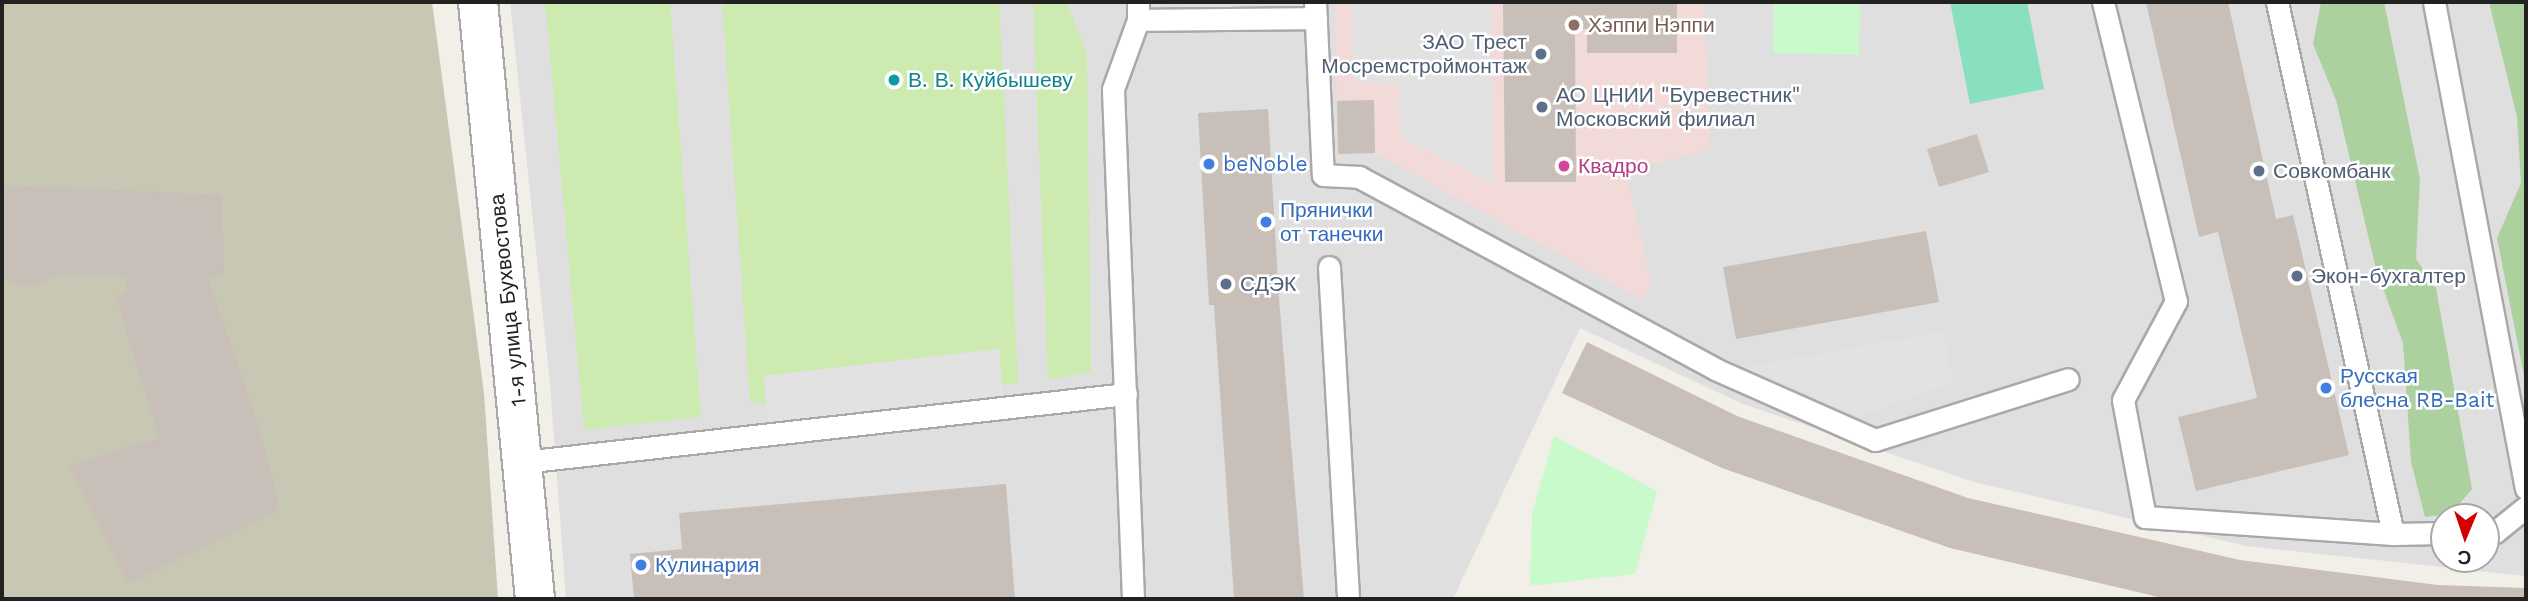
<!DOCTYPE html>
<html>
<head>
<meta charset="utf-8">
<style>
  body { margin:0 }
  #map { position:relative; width:2528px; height:601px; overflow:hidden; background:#f2efe9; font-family:"Work Sans",sans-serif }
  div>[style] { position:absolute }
  .residential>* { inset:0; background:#e0dfdf }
  .commercial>* { inset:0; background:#f2dad9 }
  .construction>* { inset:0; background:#c7c7b4 }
  .grass>* { inset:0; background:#cdebb0 }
  .forest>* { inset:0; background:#add19e }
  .park>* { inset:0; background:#c8facc }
  .pitch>* { inset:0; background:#88e0be }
  .parking>* { inset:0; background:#e2e2e2 }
  .building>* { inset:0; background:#c7bfb8 }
  .roads { filter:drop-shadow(2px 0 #a9a9a9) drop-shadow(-2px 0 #a9a9a9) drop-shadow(0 2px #a9a9a9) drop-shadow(0 -2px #a9a9a9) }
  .service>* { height:21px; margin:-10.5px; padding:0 10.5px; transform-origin:10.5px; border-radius:10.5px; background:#fff }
  .tertiary>* { height:38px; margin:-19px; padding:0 19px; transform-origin:19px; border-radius:19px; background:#fff }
  .dots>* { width:19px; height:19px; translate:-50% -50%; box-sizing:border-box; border:4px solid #fff; border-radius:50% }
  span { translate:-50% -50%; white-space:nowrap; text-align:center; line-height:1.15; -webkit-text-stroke:5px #fff; paint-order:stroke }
  .education-label { font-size:21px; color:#785e54 }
  .left { translate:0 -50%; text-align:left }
  .service-label { font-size:21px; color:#4e5e75 }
  .right { translate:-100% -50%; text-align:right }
  .culture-label { font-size:21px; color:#0d838f }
  .shop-label { font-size:21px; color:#366cbe }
  .hotel-label { font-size:21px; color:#b23c85 }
  .street-label { font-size:21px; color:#222 }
  .frame { position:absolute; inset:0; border:4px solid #222; pointer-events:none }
  .north { position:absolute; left:2430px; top:503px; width:70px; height:70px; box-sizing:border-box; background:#fff; border:2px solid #a7a7a7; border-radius:50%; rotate:182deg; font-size:19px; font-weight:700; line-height:28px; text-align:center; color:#222 }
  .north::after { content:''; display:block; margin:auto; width:24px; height:32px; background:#d40000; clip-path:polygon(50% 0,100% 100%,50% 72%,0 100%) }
</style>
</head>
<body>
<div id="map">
  <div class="residential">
    <div style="clip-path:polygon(evenodd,510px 2px,2507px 2px,2526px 115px,2526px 576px,2246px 546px,1974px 482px,1743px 404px,1580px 328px,1453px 599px,566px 599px,550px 384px,510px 2px,2444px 517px,2486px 517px,2486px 559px,2444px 559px,2444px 517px)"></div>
  </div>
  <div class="commercial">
    <div style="clip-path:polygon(1335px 2px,1704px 2px,1710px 149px,1626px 172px,1651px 282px,1642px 300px,1375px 153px,1338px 154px)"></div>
  </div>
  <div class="construction">
    <div style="clip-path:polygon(2px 2px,432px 2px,484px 393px,498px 599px,2px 599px)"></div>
  </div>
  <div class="grass">
    <div style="clip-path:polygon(545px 2px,670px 2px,701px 417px,584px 430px)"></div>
    <div style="clip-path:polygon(722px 2px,999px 2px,1018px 383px,1002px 385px,998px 349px,764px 376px,766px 402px,750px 403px)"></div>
    <div style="clip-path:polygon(1033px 2px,1067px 2px,1087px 55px,1091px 372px,1048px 380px)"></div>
  </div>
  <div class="forest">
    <div style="clip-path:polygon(2321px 2px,2384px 2px,2420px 179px,2416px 259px,2436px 288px,2472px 489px,2451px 514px,2425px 517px,2411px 462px,2403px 343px,2376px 269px,2336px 100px,2313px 44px)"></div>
    <div style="clip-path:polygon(2489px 2px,2526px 2px,2526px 386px,2497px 238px,2521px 183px,2517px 117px)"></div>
  </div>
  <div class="park">
    <div style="clip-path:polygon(1774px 2px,1860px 2px,1859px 55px,1773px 53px)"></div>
    <div style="clip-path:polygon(1554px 436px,1657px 491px,1635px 574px,1530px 586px,1532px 514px)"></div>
  </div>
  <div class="pitch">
    <div style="clip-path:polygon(1950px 2px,2027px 2px,2044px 89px,1970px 104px)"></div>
  </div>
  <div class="parking">
    <div style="clip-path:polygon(1352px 2px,1491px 2px,1493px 183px,1400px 137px,1398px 84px,1354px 82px)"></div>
    <div style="clip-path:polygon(1942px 332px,1953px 383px,1858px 416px,1746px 367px)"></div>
    <div style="clip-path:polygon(999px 349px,1003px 398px,768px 425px,764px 376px)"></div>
  </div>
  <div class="building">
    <div style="clip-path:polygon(1503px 2px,1677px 2px,1677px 53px,1587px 53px,1587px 29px,1575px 29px,1576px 182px,1505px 182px)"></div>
    <div style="clip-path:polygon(2146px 2px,2228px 2px,2276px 219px,2293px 215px,2349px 455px,2196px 491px,2178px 417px,2257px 398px,2218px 232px,2199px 237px)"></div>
    <div style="clip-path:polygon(1374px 100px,1375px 153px,1338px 154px,1337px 101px)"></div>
    <div style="clip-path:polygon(1268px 109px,1279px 299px,1304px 599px,1234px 599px,1214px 305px,1209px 305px,1198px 113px)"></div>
    <div style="clip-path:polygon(1977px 134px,1989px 172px,1939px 187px,1927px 149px)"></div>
    <div style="clip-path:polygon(2px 185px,222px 195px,224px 272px,208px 279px,256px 417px,280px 509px,129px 584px,69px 466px,159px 438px,116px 297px,126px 293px,126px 276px,62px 274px,30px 287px,2px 279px)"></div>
    <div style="clip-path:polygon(1926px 231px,1939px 302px,1736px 339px,1723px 267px)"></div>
    <div style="clip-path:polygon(1587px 342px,1737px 416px,1968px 498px,2240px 560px,2438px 585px,2526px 588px,2526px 599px,2167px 599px,1950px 548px,1722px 468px,1562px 393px)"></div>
    <div style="clip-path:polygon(1006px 484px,1015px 599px,634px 599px,630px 554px,682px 549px,679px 513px)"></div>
  </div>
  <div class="roads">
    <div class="service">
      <div style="left:1315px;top:2px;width:173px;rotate:87.4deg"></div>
      <div style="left:1323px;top:175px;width:36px;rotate:3deg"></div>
      <div style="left:1359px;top:177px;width:404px;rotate:28.3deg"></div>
      <div style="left:1715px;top:369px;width:175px;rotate:23.9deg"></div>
      <div style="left:1875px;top:440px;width:202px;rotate:-17.5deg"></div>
      <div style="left:2103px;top:2px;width:308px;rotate:76.3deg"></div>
      <div style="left:2176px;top:301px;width:112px;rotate:118.2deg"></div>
      <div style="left:2123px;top:400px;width:119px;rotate:79.4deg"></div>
      <div style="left:2145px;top:517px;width:249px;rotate:3.9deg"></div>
      <div style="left:2393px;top:534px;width:544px;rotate:-102.3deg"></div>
      <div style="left:2434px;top:2px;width:495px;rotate:79.3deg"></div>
      <div style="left:1138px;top:20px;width:178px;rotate:-0.6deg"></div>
      <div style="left:1329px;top:267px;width:333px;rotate:86.7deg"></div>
      <div style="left:523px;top:462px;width:607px;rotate:-6.43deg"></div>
      <div style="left:2486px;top:532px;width:9px"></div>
      <div style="left:2495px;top:532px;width:40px;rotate:-39deg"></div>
      <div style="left:2393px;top:534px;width:51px;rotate:-1.1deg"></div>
      <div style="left:1133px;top:599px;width:510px;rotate:-92.25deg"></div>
      <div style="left:1113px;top:89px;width:73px;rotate:-70.1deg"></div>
      <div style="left:1138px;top:20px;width:18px;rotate:-90deg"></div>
    </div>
    <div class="tertiary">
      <div style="left:478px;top:2px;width:600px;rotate:84.55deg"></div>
    </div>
  </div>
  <div class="dots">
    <div style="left:1574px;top:25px;background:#8d6e63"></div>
    <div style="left:1541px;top:54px;background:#5c6f8a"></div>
    <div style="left:894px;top:80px;background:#0f9aa8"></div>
    <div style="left:1542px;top:107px;background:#5c6f8a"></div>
    <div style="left:1209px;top:164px;background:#3f7fe0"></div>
    <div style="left:1564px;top:166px;background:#d1479c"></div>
    <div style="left:2259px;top:171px;background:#5c6f8a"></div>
    <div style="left:1266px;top:222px;background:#3f7fe0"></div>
    <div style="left:2297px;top:276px;background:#5c6f8a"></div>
    <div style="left:1226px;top:284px;background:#5c6f8a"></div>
    <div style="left:2326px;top:388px;background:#3f7fe0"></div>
    <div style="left:641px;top:565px;background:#3f7fe0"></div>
  </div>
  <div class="education-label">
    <span class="left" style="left:1588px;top:25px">Хэппи Нэппи</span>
  </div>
  <div class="service-label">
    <span class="right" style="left:1527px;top:54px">ЗАО Трест<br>Мосремстроймонтаж</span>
    <span class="left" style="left:1556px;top:107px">АО ЦНИИ "Буревестник"<br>Московский филиал</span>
    <span class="left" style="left:2273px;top:171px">Совкомбанк</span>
    <span class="left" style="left:2311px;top:276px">Экон-бухгалтер</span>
    <span class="left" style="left:1240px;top:284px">СДЭК</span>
  </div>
  <div class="culture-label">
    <span class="left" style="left:908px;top:80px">В. В. Куйбышеву</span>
  </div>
  <div class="shop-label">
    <span class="left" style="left:1223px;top:164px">beNoble</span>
    <span class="left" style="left:1280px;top:222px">Прянички<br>от танечки</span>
    <span class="left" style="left:2340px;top:388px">Русская<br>блесна RB-Bait</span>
    <span class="left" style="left:655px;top:565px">Кулинария</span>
  </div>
  <div class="hotel-label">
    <span class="left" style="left:1578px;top:166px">Квадро</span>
  </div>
  <div class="street-label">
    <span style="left:508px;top:300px;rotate:-96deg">1-я улица Бухвостова</span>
  </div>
  <div class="frame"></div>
  <div class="north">С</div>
</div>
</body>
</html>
